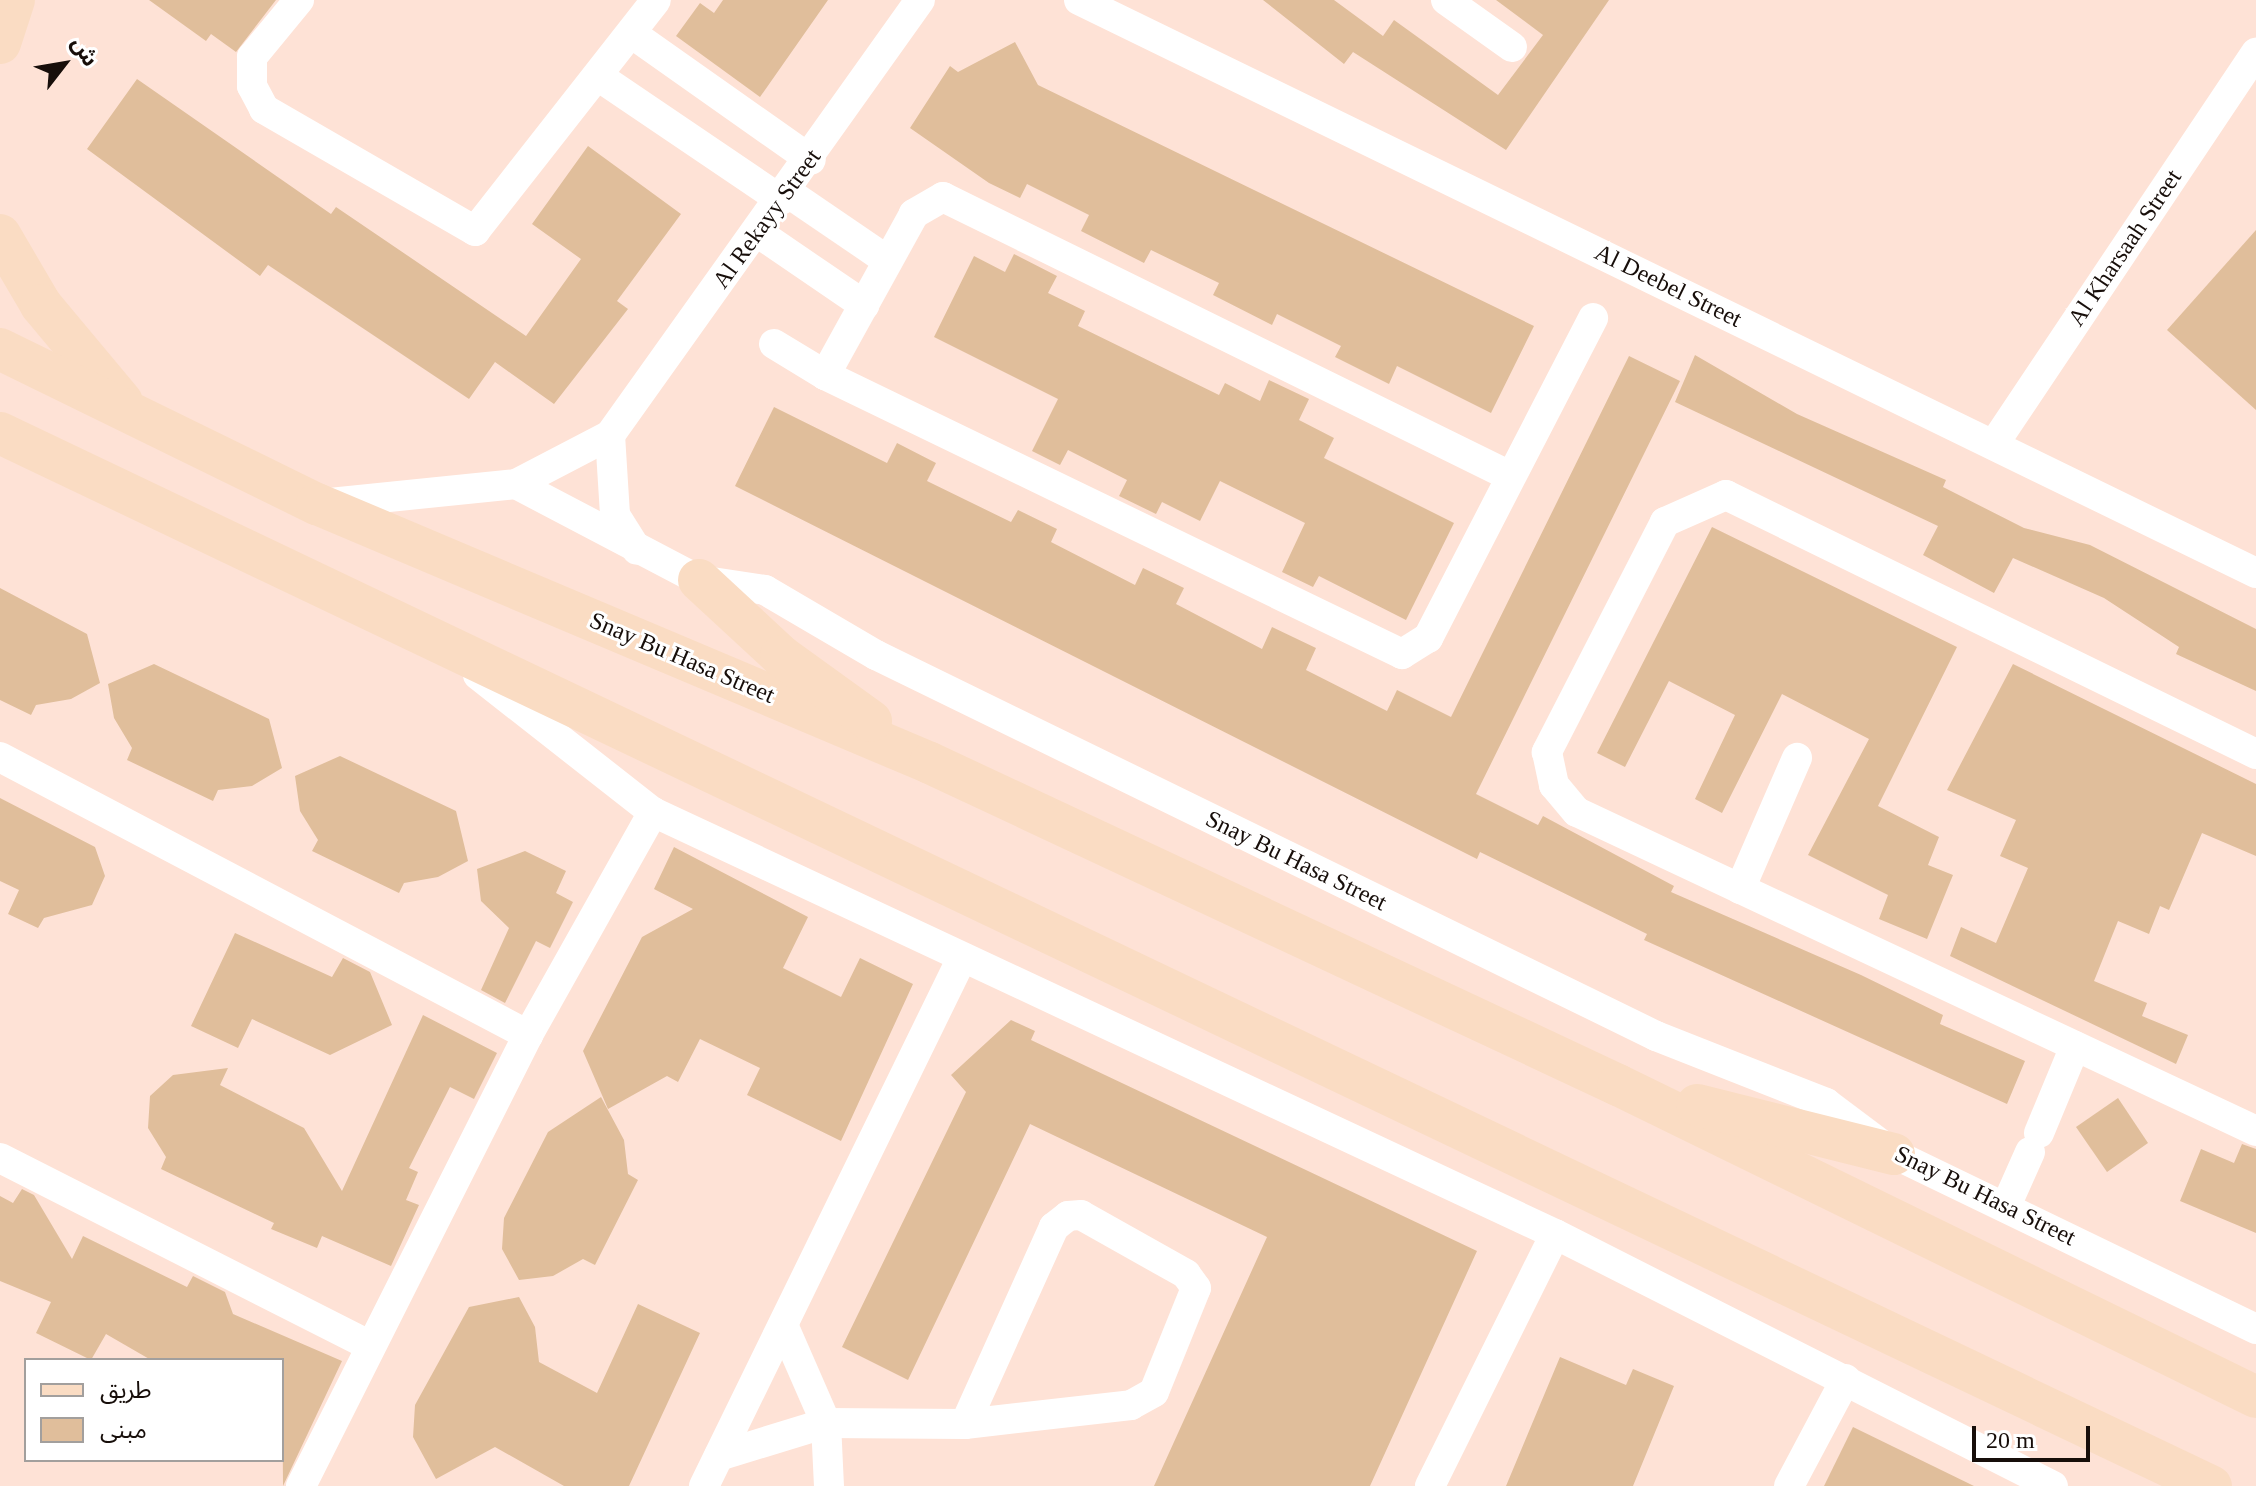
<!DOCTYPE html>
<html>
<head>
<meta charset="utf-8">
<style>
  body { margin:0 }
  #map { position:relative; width:2256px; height:1486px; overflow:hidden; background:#fee2d6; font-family:"Times New Roman","Noto Sans Arabic",serif }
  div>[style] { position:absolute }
  .building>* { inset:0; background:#e0be9b }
  .street>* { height:30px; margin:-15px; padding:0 15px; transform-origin:15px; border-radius:15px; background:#fff }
  .secondary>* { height:42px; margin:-21px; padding:0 21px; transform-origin:21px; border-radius:21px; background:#fadcc3 }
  span { translate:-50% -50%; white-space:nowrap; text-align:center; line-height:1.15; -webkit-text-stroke:6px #fff; paint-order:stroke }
  .street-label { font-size:24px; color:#170e0a }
  .legend { position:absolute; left:24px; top:1358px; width:260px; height:104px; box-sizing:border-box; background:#fff; border:2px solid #a29f9d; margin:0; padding:10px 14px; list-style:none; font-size:24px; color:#170e0a }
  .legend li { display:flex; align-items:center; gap:16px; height:40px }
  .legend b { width:40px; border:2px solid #a29f9d }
  .north { position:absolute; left:24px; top:24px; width:80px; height:80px; -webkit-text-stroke:6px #fff; paint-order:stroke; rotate:59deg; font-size:22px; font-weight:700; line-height:32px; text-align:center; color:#170e0a }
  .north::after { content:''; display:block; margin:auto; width:28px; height:36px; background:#170e0a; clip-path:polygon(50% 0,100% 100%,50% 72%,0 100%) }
  .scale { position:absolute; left:1972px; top:1426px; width:118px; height:36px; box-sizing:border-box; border:4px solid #170e0a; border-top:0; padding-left:10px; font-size:24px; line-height:28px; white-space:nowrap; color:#170e0a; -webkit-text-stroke:6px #fff; paint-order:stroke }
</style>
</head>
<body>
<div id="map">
  <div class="building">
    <div style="clip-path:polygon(149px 0,276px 0,236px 52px,211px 34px,206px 41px)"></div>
    <div style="clip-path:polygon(723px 0,828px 0,760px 97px,676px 36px,700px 3px,714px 13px)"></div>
    <div style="clip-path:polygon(1263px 0,1334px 0,1383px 36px,1394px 20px,1498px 95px,1543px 35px,1496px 0,1609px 0,1506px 150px,1353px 52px,1344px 64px)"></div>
    <div style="clip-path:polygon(1015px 42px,1038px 85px,1534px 326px,1491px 413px,1397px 366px,1389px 384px,1335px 357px,1341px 346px,1277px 314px,1272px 325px,1213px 295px,1219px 283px,1151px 250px,1144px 263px,1081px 231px,1089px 215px,1027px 184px,1020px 198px,989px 183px,910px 128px,950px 66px,958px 72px)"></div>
    <div style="clip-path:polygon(137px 79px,331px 214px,336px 207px,526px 336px,581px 259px,532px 224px,588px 146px,681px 214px,617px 301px,628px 309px,554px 404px,495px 362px,469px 399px,268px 265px,260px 276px,87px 149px)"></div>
    <div style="clip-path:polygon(2256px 230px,2256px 410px,2167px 330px)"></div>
    <div style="clip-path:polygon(1014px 254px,1057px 276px,1048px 293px,1085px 311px,1078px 326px,1219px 395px,1225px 383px,1260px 401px,1269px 380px,1309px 399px,1299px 420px,1334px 438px,1324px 458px,1454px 523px,1406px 620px,1319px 576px,1313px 587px,1282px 572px,1305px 523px,1220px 481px,1200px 521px,1162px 502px,1156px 514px,1119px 496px,1127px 480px,1068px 450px,1060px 465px,1032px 451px,1058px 399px,934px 337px,974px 256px,1005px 272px)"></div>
    <div style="clip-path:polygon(1695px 355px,1797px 414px,1946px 480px,1943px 487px,2024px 528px,2090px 545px,2256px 629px,2256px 691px,2176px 654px,2179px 647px,2104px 598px,2013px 558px,1994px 593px,1923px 555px,1938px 526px,1675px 402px)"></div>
    <div style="clip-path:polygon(1629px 356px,1680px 381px,1476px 794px,1538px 825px,1543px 816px,1674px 886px,1671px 892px,1861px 975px,1943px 1015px,1940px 1024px,2025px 1061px,2007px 1104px,1644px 940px,1647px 934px,1480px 852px,1477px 859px,735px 486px,774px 407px,887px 463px,897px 443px,936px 463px,927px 481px,1011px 522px,1018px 510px,1057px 529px,1051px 542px,1135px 585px,1143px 568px,1184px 588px,1176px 604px,1262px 649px,1272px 627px,1316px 648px,1306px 670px,1387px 711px,1397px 690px,1451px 717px)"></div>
    <div style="clip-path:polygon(1712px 527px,1957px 647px,1878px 806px,1939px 837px,1928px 865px,1953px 875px,1927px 939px,1879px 919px,1888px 895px,1808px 855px,1869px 739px,1782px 694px,1722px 813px,1695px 799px,1735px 715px,1669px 681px,1625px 767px,1597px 753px)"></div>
    <div style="clip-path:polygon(0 588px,87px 634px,100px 683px,71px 699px,36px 705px,31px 715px,0 700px)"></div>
    <div style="clip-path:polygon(154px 664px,269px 719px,282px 768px,252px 786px,218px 790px,213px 801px,127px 760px,132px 748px,114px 718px,108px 684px)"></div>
    <div style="clip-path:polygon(2013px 664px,2256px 784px,2256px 856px,2202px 833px,2169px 910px,2160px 906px,2149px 934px,2118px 921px,2094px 981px,2147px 1003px,2142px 1016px,2188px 1035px,2176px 1064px,1950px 956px,1961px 927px,1996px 943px,2028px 868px,2000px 856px,2016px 820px,1947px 790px)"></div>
    <div style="clip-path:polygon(340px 756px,456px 811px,468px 861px,438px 877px,404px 883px,399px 893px,312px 851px,318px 840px,300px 811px,295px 776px)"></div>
    <div style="clip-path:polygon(0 798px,95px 847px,105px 876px,92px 905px,44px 918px,38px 928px,8px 914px,19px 890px,0 881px)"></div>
    <div style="clip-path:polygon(674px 847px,808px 917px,783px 968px,841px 997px,860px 958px,913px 984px,841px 1141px,747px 1095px,760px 1068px,700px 1039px,678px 1082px,667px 1076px,608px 1109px,583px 1051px,642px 937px,693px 909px,654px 889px)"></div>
    <div style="clip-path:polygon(525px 851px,566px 871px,556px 893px,573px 902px,550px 948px,536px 941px,505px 1003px,481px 990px,509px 928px,481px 901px,477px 869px)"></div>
    <div style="clip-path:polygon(235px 933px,332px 977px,343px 958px,370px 972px,392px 1025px,330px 1055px,252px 1019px,238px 1048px,191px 1026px)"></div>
    <div style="clip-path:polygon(423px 1015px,497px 1053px,474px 1099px,450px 1087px,409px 1168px,418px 1172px,406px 1200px,419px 1205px,391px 1266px,322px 1236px,317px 1248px,271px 1229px,274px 1223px,161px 1169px,166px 1157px,148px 1128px,150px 1096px,173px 1075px,228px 1068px,220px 1085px,304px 1128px,342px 1191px)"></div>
    <div style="clip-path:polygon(1011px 1020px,1035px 1031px,1031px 1040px,1477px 1251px,1370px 1486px,1154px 1486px,1267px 1237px,1030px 1124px,908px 1380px,842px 1347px,966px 1092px,951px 1075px)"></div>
    <div style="clip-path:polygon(601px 1097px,624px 1140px,628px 1174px,638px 1180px,595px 1265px,583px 1259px,553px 1276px,519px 1280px,502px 1249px,504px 1218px,548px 1132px)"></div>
    <div style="clip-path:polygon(2118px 1098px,2148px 1143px,2107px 1172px,2076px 1127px)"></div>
    <div style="clip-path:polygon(2242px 1144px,2256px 1149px,2256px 1233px,2180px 1201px,2201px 1149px,2234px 1163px)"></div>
    <div style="clip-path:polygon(22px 1189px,34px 1195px,72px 1259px,83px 1236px,187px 1287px,193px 1276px,225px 1292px,233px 1314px,342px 1361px,283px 1486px,282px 1360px,151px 1360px,106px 1334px,91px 1360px,36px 1333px,51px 1302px,0 1281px,0 1196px,13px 1203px)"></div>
    <div style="clip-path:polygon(519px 1297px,535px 1327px,539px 1362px,597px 1393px,638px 1304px,700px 1333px,629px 1486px,564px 1486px,495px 1447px,436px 1479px,413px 1437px,415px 1405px,469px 1307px)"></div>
    <div style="clip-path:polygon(1560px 1357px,1626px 1385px,1633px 1369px,1674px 1386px,1633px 1486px,1506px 1486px)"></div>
    <div style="clip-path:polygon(1853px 1427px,1974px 1486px,1824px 1486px)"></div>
  </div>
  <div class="street">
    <div style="left:299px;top:0;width:74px;rotate:129.5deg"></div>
    <div style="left:252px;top:57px;width:29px;rotate:90deg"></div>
    <div style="left:252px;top:86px;width:26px;rotate:62deg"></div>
    <div style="left:264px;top:109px;width:244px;rotate:30deg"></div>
    <div style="left:475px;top:231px;width:293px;rotate:-51.9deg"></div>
    <div style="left:1079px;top:0;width:1309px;rotate:25.96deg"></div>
    <div style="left:1446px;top:0;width:81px;rotate:35.5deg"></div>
    <div style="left:631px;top:33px;width:220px;rotate:35.2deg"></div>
    <div style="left:598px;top:76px;width:221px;rotate:34.1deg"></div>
    <div style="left:787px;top:192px;width:122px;rotate:34.3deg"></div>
    <div style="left:757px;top:232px;width:130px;rotate:34.3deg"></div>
    <div style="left:774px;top:344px;width:60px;rotate:31.3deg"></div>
    <div style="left:610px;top:435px;width:80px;rotate:86.4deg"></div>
    <div style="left:615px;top:515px;width:41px;rotate:57.8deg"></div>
    <div style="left:1994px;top:444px;width:471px;rotate:-56.2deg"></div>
    <div style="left:1510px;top:476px;width:632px;rotate:-153.8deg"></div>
    <div style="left:943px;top:197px;width:34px;rotate:150deg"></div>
    <div style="left:914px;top:214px;width:184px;rotate:118.9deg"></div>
    <div style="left:825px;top:375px;width:641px;rotate:25.81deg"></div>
    <div style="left:1402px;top:654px;width:31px;rotate:-32deg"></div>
    <div style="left:1428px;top:638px;width:360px;rotate:-62.7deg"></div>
    <div style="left:516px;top:484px;width:106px;rotate:-27.5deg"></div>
    <div style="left:610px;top:435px;width:534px;rotate:-54.52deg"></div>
    <div style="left:320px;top:504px;width:197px;rotate:-5.8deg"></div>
    <div style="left:516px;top:484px;width:207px;rotate:27.7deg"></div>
    <div style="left:699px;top:580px;width:67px;rotate:8.6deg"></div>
    <div style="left:765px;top:590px;width:129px;rotate:30.4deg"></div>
    <div style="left:876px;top:655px;width:868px;rotate:26.03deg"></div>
    <div style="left:1656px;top:1036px;width:183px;rotate:21.5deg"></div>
    <div style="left:1826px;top:1103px;width:85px;rotate:36.9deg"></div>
    <div style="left:1894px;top:1154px;width:402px;rotate:25.8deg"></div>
    <div style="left:478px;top:675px;width:222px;rotate:38.1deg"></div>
    <div style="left:653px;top:812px;width:996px;rotate:25.07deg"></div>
    <div style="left:1555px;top:1234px;width:558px;rotate:26.84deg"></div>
    <div style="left:2256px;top:754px;width:590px;rotate:-153.96deg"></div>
    <div style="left:1726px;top:495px;width:67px;rotate:156.1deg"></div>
    <div style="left:1665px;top:522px;width:259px;rotate:117.2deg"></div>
    <div style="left:1547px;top:752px;width:34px;rotate:78deg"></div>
    <div style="left:1554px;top:785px;width:35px;rotate:50deg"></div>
    <div style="left:1577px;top:812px;width:750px;rotate:25.16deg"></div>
    <div style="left:0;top:757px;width:597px;rotate:27.77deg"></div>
    <div style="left:1740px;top:889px;width:143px;rotate:-66.5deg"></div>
    <div style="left:2039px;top:1133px;width:94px;rotate:-67.5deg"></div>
    <div style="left:0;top:1158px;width:411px;rotate:26.9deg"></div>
    <div style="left:2006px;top:1206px;width:59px;rotate:-66deg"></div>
    <div style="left:784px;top:1327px;width:105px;rotate:66.4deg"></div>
    <div style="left:826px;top:1423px;width:63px;rotate:87.3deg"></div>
    <div style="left:719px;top:1456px;width:112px;rotate:-17.1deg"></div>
    <div style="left:826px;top:1423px;width:139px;rotate:0.4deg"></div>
    <div style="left:965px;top:1424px;width:167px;rotate:-6.5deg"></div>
    <div style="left:1131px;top:1405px;width:26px;rotate:-29deg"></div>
    <div style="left:1154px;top:1392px;width:112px;rotate:-68deg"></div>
    <div style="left:1196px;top:1288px;width:17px;rotate:-126deg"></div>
    <div style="left:1186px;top:1274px;width:120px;rotate:-150.7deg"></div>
    <div style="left:1081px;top:1215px;width:13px;rotate:176deg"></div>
    <div style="left:1068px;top:1216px;width:18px;rotate:142deg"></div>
    <div style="left:1054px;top:1227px;width:216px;rotate:114.3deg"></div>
    <div style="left:301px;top:1486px;width:505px;rotate:-63.28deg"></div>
    <div style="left:528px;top:1035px;width:256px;rotate:-60.7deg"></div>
    <div style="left:704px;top:1486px;width:585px;rotate:-63.96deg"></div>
    <div style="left:1430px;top:1486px;width:281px;rotate:-63.6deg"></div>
    <div style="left:1789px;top:1486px;width:121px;rotate:-62deg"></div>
  </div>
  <div class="secondary">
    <div style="left:0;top:43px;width:45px;rotate:-72deg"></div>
    <div style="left:0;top:235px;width:81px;rotate:59.6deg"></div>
    <div style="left:41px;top:305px;width:126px;rotate:50.1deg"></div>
    <div style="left:0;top:349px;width:353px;rotate:26.1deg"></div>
    <div style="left:317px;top:504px;width:665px;rotate:22.9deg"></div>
    <div style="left:930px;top:763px;width:760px;rotate:25.08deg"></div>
    <div style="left:1618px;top:1085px;width:710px;rotate:26.06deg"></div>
    <div style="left:0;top:433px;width:2449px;rotate:25.47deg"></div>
    <div style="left:699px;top:580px;width:112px;rotate:42.8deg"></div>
    <div style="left:781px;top:656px;width:111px;rotate:35.8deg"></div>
    <div style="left:1697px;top:1105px;width:203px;rotate:14deg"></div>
  </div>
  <div class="street-label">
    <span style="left:767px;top:219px;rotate:-54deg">Al Rekayy Street</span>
    <span style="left:2125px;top:248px;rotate:-56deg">Al Kharsaah Street</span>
    <span style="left:1668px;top:286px;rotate:26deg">Al Deebel Street</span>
    <span style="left:682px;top:658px;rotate:23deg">Snay Bu Hasa Street</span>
    <span style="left:1296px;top:861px;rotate:26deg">Snay Bu Hasa Street</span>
    <span style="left:1985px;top:1196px;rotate:26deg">Snay Bu Hasa Street</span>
  </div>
  <ul class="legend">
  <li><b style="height:10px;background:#fadcc3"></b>طريق</li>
  <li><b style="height:22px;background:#e0be9b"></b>مبنى</li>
  </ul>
  <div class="north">ش</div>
  <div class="scale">20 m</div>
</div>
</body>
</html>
